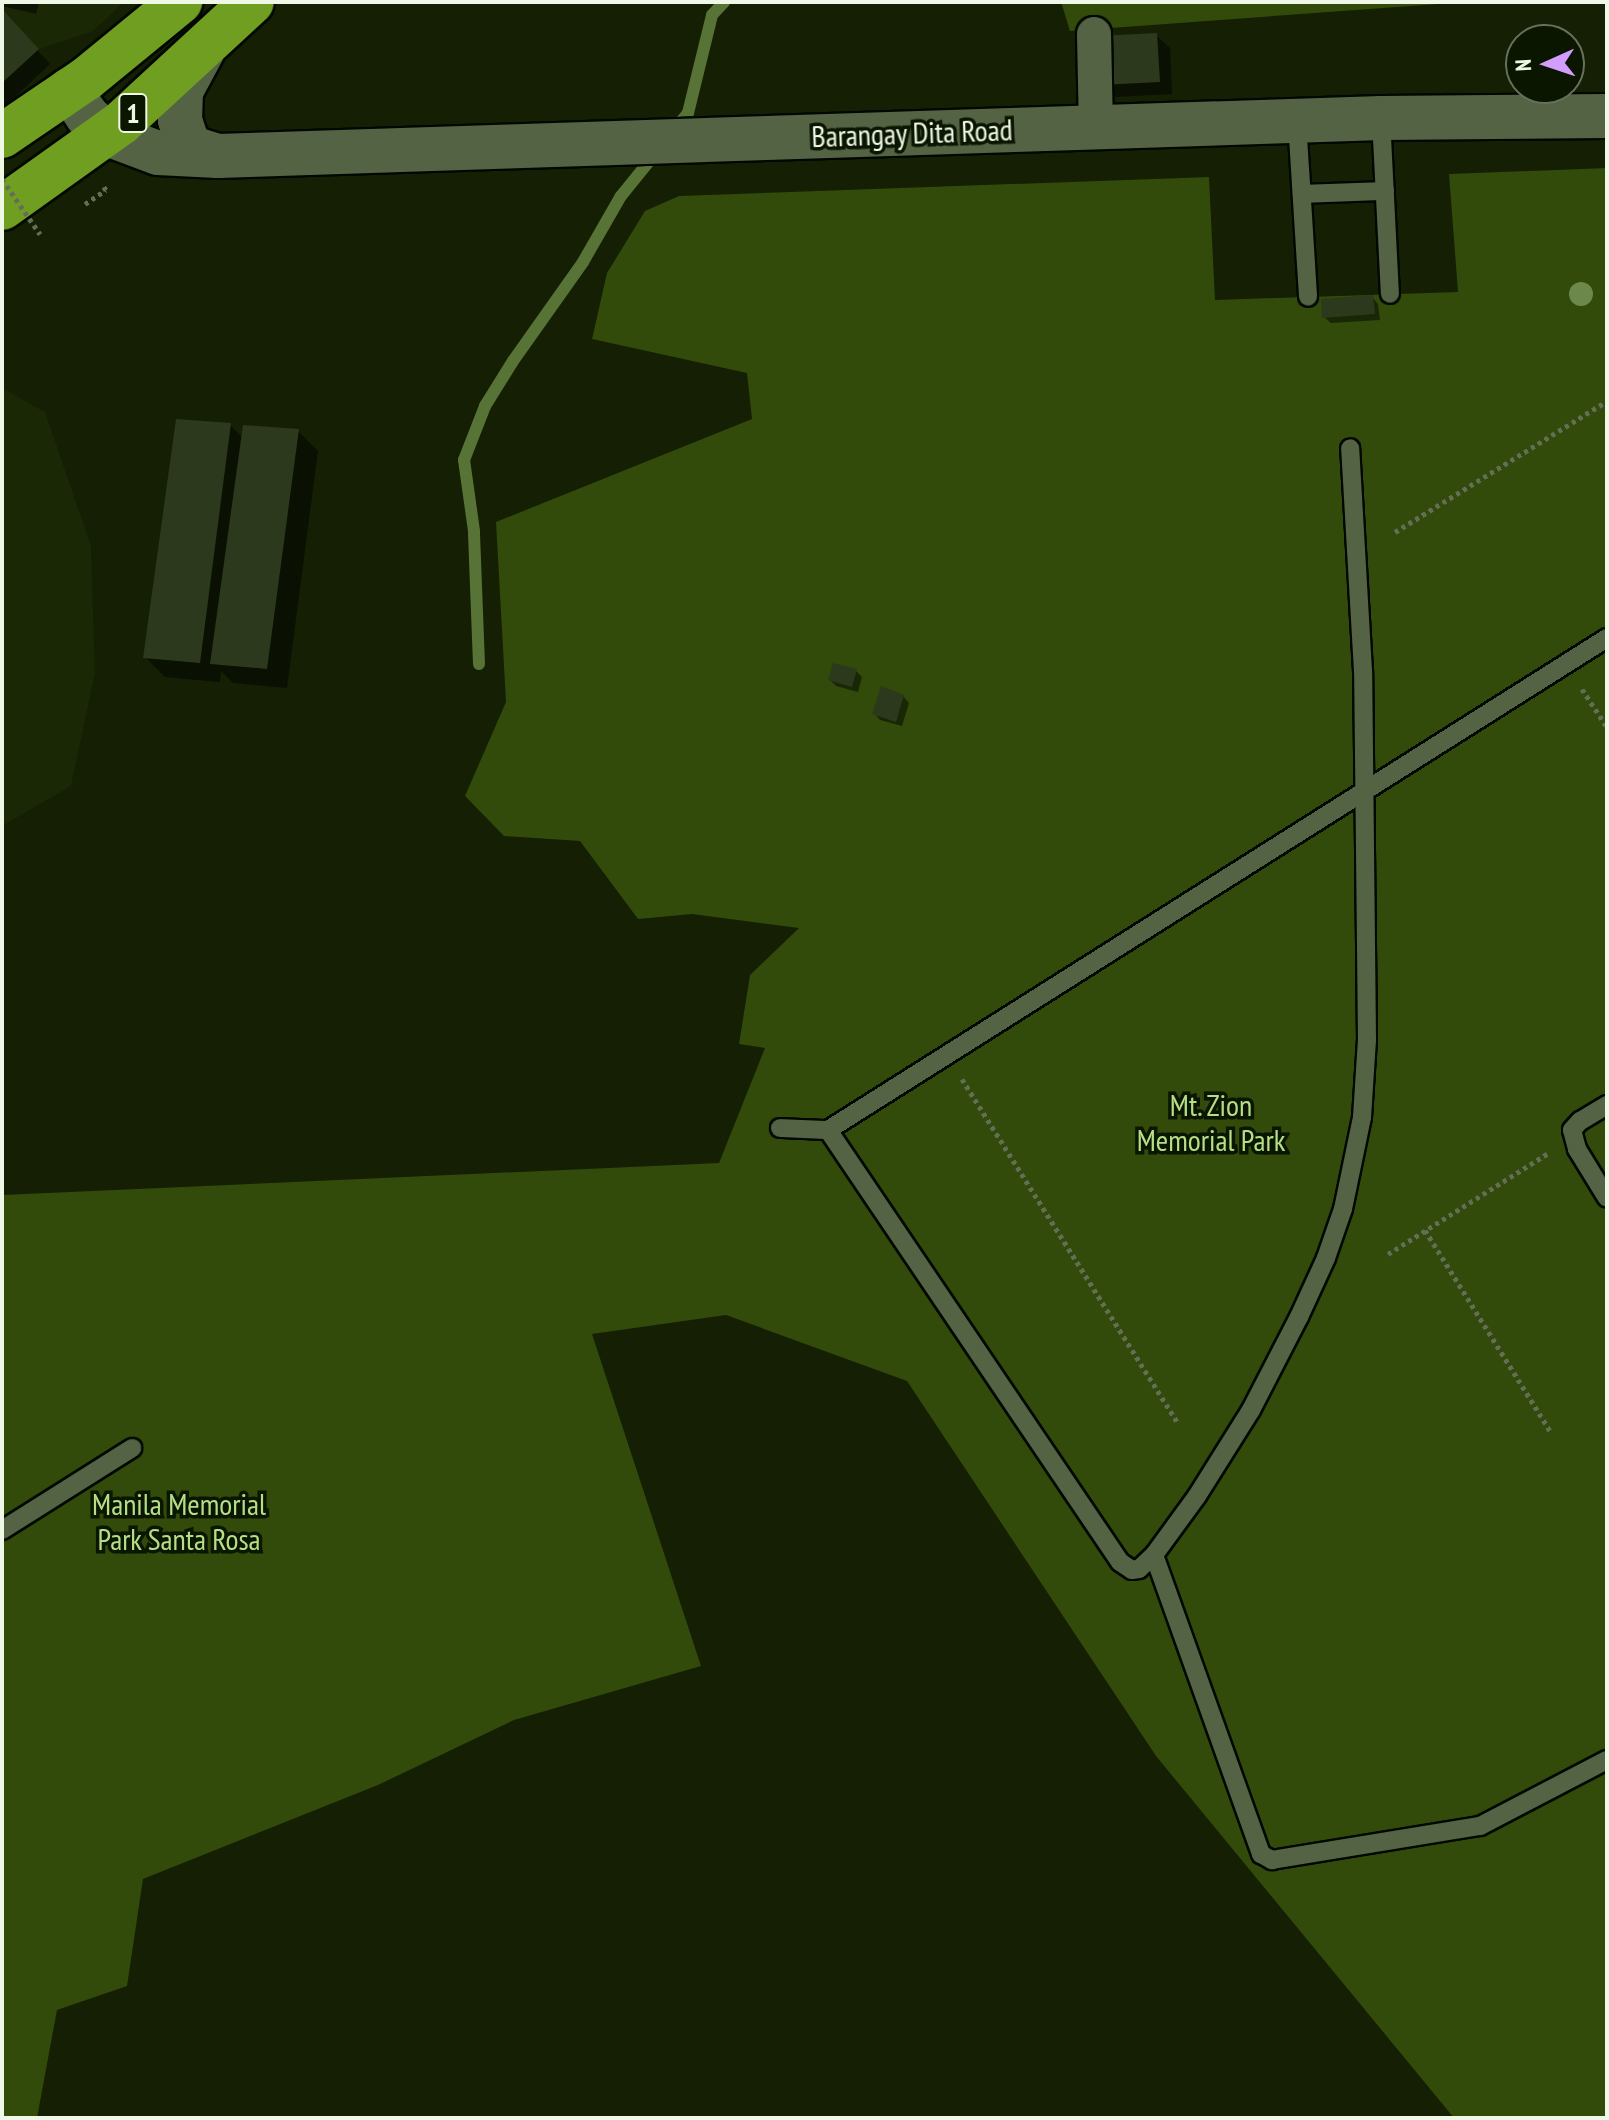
<!DOCTYPE html>
<html>
<head>
<meta charset="utf-8">
<style>
  body { margin:0 }
  #map { position:relative; width:1609px; height:2120px; overflow:hidden; background:#141f04; font-family:"PT Sans Narrow",sans-serif }
  div>[style] { position:absolute }
  .built>* { inset:0; background:#1a2805 }
  .green>* { inset:0; background:#324a0a }
  .shadow>* { inset:0; background:#0007 }
  .stream>* { height:12px; margin:-6px; padding:0 6px; transform-origin:6px; border-radius:6px; background:#587336 }
  .building>* { inset:0; background:#2d391d }
  .path>* { height:5px; margin-top:-2.5px; transform-origin:0; background:repeating-linear-gradient(90deg,#646e57 0 4px,transparent 0 8px) }
  .roads { filter:drop-shadow(2px 0 #020800) drop-shadow(-2px 0 #020800) drop-shadow(0 2px #020800) drop-shadow(0 -2px #020800) }
  .lane>* { height:18px; margin:-9px; padding:0 9px; transform-origin:9px; border-radius:9px; background:#556345 }
  .street>* { height:34px; margin:-17px; padding:0 17px; transform-origin:17px; border-radius:17px; background:#556345 }
  .secondary>* { height:44px; margin:-22px; padding:0 22px; transform-origin:22px; border-radius:22px; background:#556345 }
  .highway>* { height:44px; margin:-22px; padding:0 22px; transform-origin:22px; border-radius:22px; background:#709e21 }
  .path-bridge>* { height:5px; margin-top:-2.5px; transform-origin:0; background:repeating-linear-gradient(90deg,#646e57 0 4px,transparent 0 8px) }
  .trees>* { width:24px; height:24px; margin:-12px; border-radius:50%; background:#6d884b }
  span { translate:-50% -50%; white-space:nowrap; text-align:center; line-height:1.15; -webkit-text-stroke:7px #0b1600; paint-order:stroke }
  .shield-label span { padding:2px 6px; background:#0b1600; border:2px solid; border-radius:6px; -webkit-text-stroke-width:0 }
  .shield-label { font-size:28px; color:#eff8e6; font-weight:700 }
  .street-label { font-size:30px; color:#eff8e6 }
  .park-label { font-size:30px; color:#b5de85 }
  .frame { position:absolute; inset:0; border:4px solid #eff8e6; pointer-events:none }
  .north { position:absolute; left:1505px; top:24px; width:80px; height:80px; box-sizing:border-box; background:#0b1600; border:2px solid #66705c; border-radius:50%; rotate:267deg; font-size:22px; font-weight:700; line-height:32px; text-align:center; color:#eff8e6 }
  .north::after { content:''; display:block; margin:auto; width:28px; height:36px; background:#d29dfd; clip-path:polygon(50% 0,100% 100%,50% 72%,0 100%) }
</style>
</head>
<body>
<div id="map">
  <div class="built">
    <div style="clip-path:polygon(2px 2px,124px 2px,93px 31px,39px 49px,2px 9px)"></div>
    <div style="clip-path:polygon(2px 388px,45px 412px,91px 546px,95px 673px,71px 786px,2px 826px)"></div>
  </div>
  <div class="green">
    <div style="clip-path:polygon(1061px 2px,1466px 2px,1070px 31px)"></div>
    <div style="clip-path:polygon(1607px 168px,1607px 2118px,1454px 2118px,1156px 1756px,907px 1381px,726px 1315px,592px 1334px,701px 1666px,514px 1720px,378px 1785px,143px 1879px,127px 1986px,57px 2010px,37px 2118px,2px 2118px,2px 1195px,719px 1163px,765px 1048px,739px 1044px,750px 975px,799px 928px,692px 914px,638px 919px,580px 841px,504px 836px,465px 796px,506px 702px,496px 522px,752px 419px,747px 373px,592px 339px,607px 273px,645px 211px,679px 196px,1209px 177px,1215px 300px,1458px 292px,1449px 174px)"></div>
  </div>
  <div class="shadow">
    <div style="clip-path:polygon(2px 2px,39px 2px,36px 14px,2px 6px)"></div>
    <div style="clip-path:polygon(2px 12px,50px 64px,2px 109px)"></div>
    <div style="clip-path:polygon(1156px 35px,1170px 48px,1172px 94px,1116px 97px,1102px 84px)"></div>
    <div style="clip-path:polygon(1372px 297px,1378px 304px,1380px 320px,1331px 323px,1324px 317px)"></div>
    <div style="clip-path:polygon(230px 425px,243px 438px,298px 431px,318px 451px,287px 688px,233px 683px,221px 671px,220px 682px,165px 677px,145px 657px)"></div>
    <div style="clip-path:polygon(856px 671px,862px 677px,858px 692px,836px 686px,830px 680px)"></div>
    <div style="clip-path:polygon(903px 696px,909px 703px,902px 726px,880px 720px,874px 713px)"></div>
  </div>
  <div class="stream">
    <div style="left:675px;top:129px;width:21px;rotate:-51deg"></div>
    <div style="left:688px;top:113px;width:101px;rotate:-76.2deg"></div>
    <div style="left:712px;top:15px;width:18px;rotate:-47deg"></div>
    <div style="left:479px;top:664px;width:133px;rotate:-92.2deg"></div>
    <div style="left:474px;top:531px;width:72px;rotate:-98deg"></div>
    <div style="left:464px;top:460px;width:58px;rotate:-68.7deg"></div>
    <div style="left:485px;top:406px;width:53px;rotate:-58.1deg"></div>
    <div style="left:513px;top:361px;width:121px;rotate:-54.7deg"></div>
    <div style="left:583px;top:262px;width:76px;rotate:-60.1deg"></div>
    <div style="left:621px;top:196px;width:55px;rotate:-50.9deg"></div>
  </div>
  <div class="building">
    <div style="clip-path:polygon(2px 9px,39px 49px,2px 83px)"></div>
    <div style="clip-path:polygon(1157px 33px,1160px 82px,1100px 85px,1098px 36px)"></div>
    <div style="clip-path:polygon(1373px 295px,1375px 314px,1322px 318px,1321px 299px)"></div>
    <div style="clip-path:polygon(176px 419px,231px 423px,200px 663px,143px 658px)"></div>
    <div style="clip-path:polygon(243px 425px,299px 429px,267px 669px,210px 664px)"></div>
    <div style="clip-path:polygon(833px 663px,857px 669px,852px 687px,828px 680px)"></div>
    <div style="clip-path:polygon(881px 686px,904px 695px,896px 722px,872px 714px)"></div>
  </div>
  <div class="path">
    <div style="left:85px;top:204px;width:25px;rotate:-34deg"></div>
    <div style="left:106px;top:190px;width:4px;rotate:-124deg"></div>
    <div style="left:1395px;top:532px;width:249px;rotate:-31.7deg"></div>
    <div style="left:1582px;top:689px;width:45px;rotate:56.7deg"></div>
    <div style="left:962px;top:1079px;width:407px;rotate:57.9deg"></div>
    <div style="left:1425px;top:1230px;width:237px;rotate:58.1deg"></div>
    <div style="left:1388px;top:1254px;width:191px;rotate:-32.2deg"></div>
  </div>
  <div class="roads">
    <div class="lane">
      <div style="left:1381px;top:118px;width:176px;rotate:87.1deg"></div>
      <div style="left:1297px;top:121px;width:176px;rotate:86.4deg"></div>
      <div style="left:1302px;top:194px;width:83px;rotate:-2.1deg"></div>
      <div style="left:1607px;top:1105px;width:31px;rotate:149deg"></div>
      <div style="left:1580px;top:1121px;width:12px;rotate:132deg"></div>
      <div style="left:1572px;top:1130px;width:20px;rotate:75deg"></div>
      <div style="left:1577px;top:1149px;width:57px;rotate:58.5deg"></div>
      <div style="left:780px;top:1128px;width:48px;rotate:2.4deg"></div>
      <div style="left:828px;top:1130px;width:921px;rotate:-32.28deg"></div>
      <div style="left:828px;top:1130px;width:521px;rotate:55.94deg"></div>
      <div style="left:1120px;top:1562px;width:14px;rotate:34deg"></div>
      <div style="left:1132px;top:1570px;width:7px;rotate:-8deg"></div>
      <div style="left:1139px;top:1569px;width:21px;rotate:-43deg"></div>
      <div style="left:1154px;top:1555px;width:73px;rotate:-53.9deg"></div>
      <div style="left:1197px;top:1496px;width:102px;rotate:-57.9deg"></div>
      <div style="left:1251px;top:1410px;width:105px;rotate:-62.7deg"></div>
      <div style="left:1299px;top:1317px;width:65px;rotate:-65.4deg"></div>
      <div style="left:1326px;top:1258px;width:52px;rotate:-70.9deg"></div>
      <div style="left:1343px;top:1209px;width:94px;rotate:-78.3deg"></div>
      <div style="left:1362px;top:1117px;width:77px;rotate:-86.3deg"></div>
      <div style="left:1367px;top:1040px;width:369px;rotate:-90.6deg"></div>
      <div style="left:1363px;top:671px;width:223px;rotate:-93.3deg"></div>
      <div style="left:2px;top:1530px;width:154px;rotate:-32.2deg"></div>
      <div style="left:1154px;top:1555px;width:318px;rotate:70.3deg"></div>
      <div style="left:1261px;top:1854px;width:13px;rotate:29deg"></div>
      <div style="left:1272px;top:1860px;width:211px;rotate:-9.3deg"></div>
      <div style="left:1480px;top:1826px;width:143px;rotate:-27.5deg"></div>
    </div>
    <div class="street">
      <div style="left:1094px;top:34px;width:94px;rotate:88.8deg"></div>
    </div>
    <div class="secondary">
      <div style="left:203px;top:50px;width:47px;rotate:118.2deg"></div>
      <div style="left:181px;top:91px;width:29px;rotate:92deg"></div>
      <div style="left:180px;top:120px;width:23px;rotate:72deg"></div>
      <div style="left:187px;top:142px;width:11px;rotate:41deg"></div>
      <div style="left:195px;top:149px;width:24px;rotate:17deg"></div>
      <div style="left:69px;top:90px;width:32px;rotate:55deg"></div>
      <div style="left:87px;top:116px;width:27px;rotate:42deg"></div>
      <div style="left:107px;top:134px;width:54px;rotate:20.4deg"></div>
      <div style="left:158px;top:153px;width:60px;rotate:2.9deg"></div>
      <div style="left:218px;top:156px;width:1164px;rotate:-1.87deg"></div>
      <div style="left:1381px;top:118px;width:226px;rotate:-0.5deg"></div>
    </div>
    <div class="highway">
      <div style="left:2px;top:136px;width:102px;rotate:-34.2deg"></div>
      <div style="left:86px;top:79px;width:122px;rotate:-39.3deg"></div>
      <div style="left:2px;top:208px;width:146px;rotate:-35.5deg"></div>
      <div style="left:121px;top:123px;width:178px;rotate:-42.7deg"></div>
    </div>
  </div>
  <div class="path-bridge">
    <div style="left:2px;top:179px;width:67px;rotate:55.4deg"></div>
  </div>
  <div class="trees">
    <div style="left:1581px;top:294px"></div>
  </div>
  <div class="shield-label">
    <span style="left:133px;top:113px">1</span>
  </div>
  <div class="street-label">
    <span style="left:912px;top:133px;rotate:-2deg">Barangay Dita Road</span>
  </div>
  <div class="park-label">
    <span style="left:1211px;top:1122px">Mt. Zion<br>Memorial Park</span>
    <span style="left:179px;top:1521px">Manila Memorial<br>Park Santa Rosa</span>
  </div>
  <div class="frame"></div>
  <div class="north">N</div>
</div>
</body>
</html>
